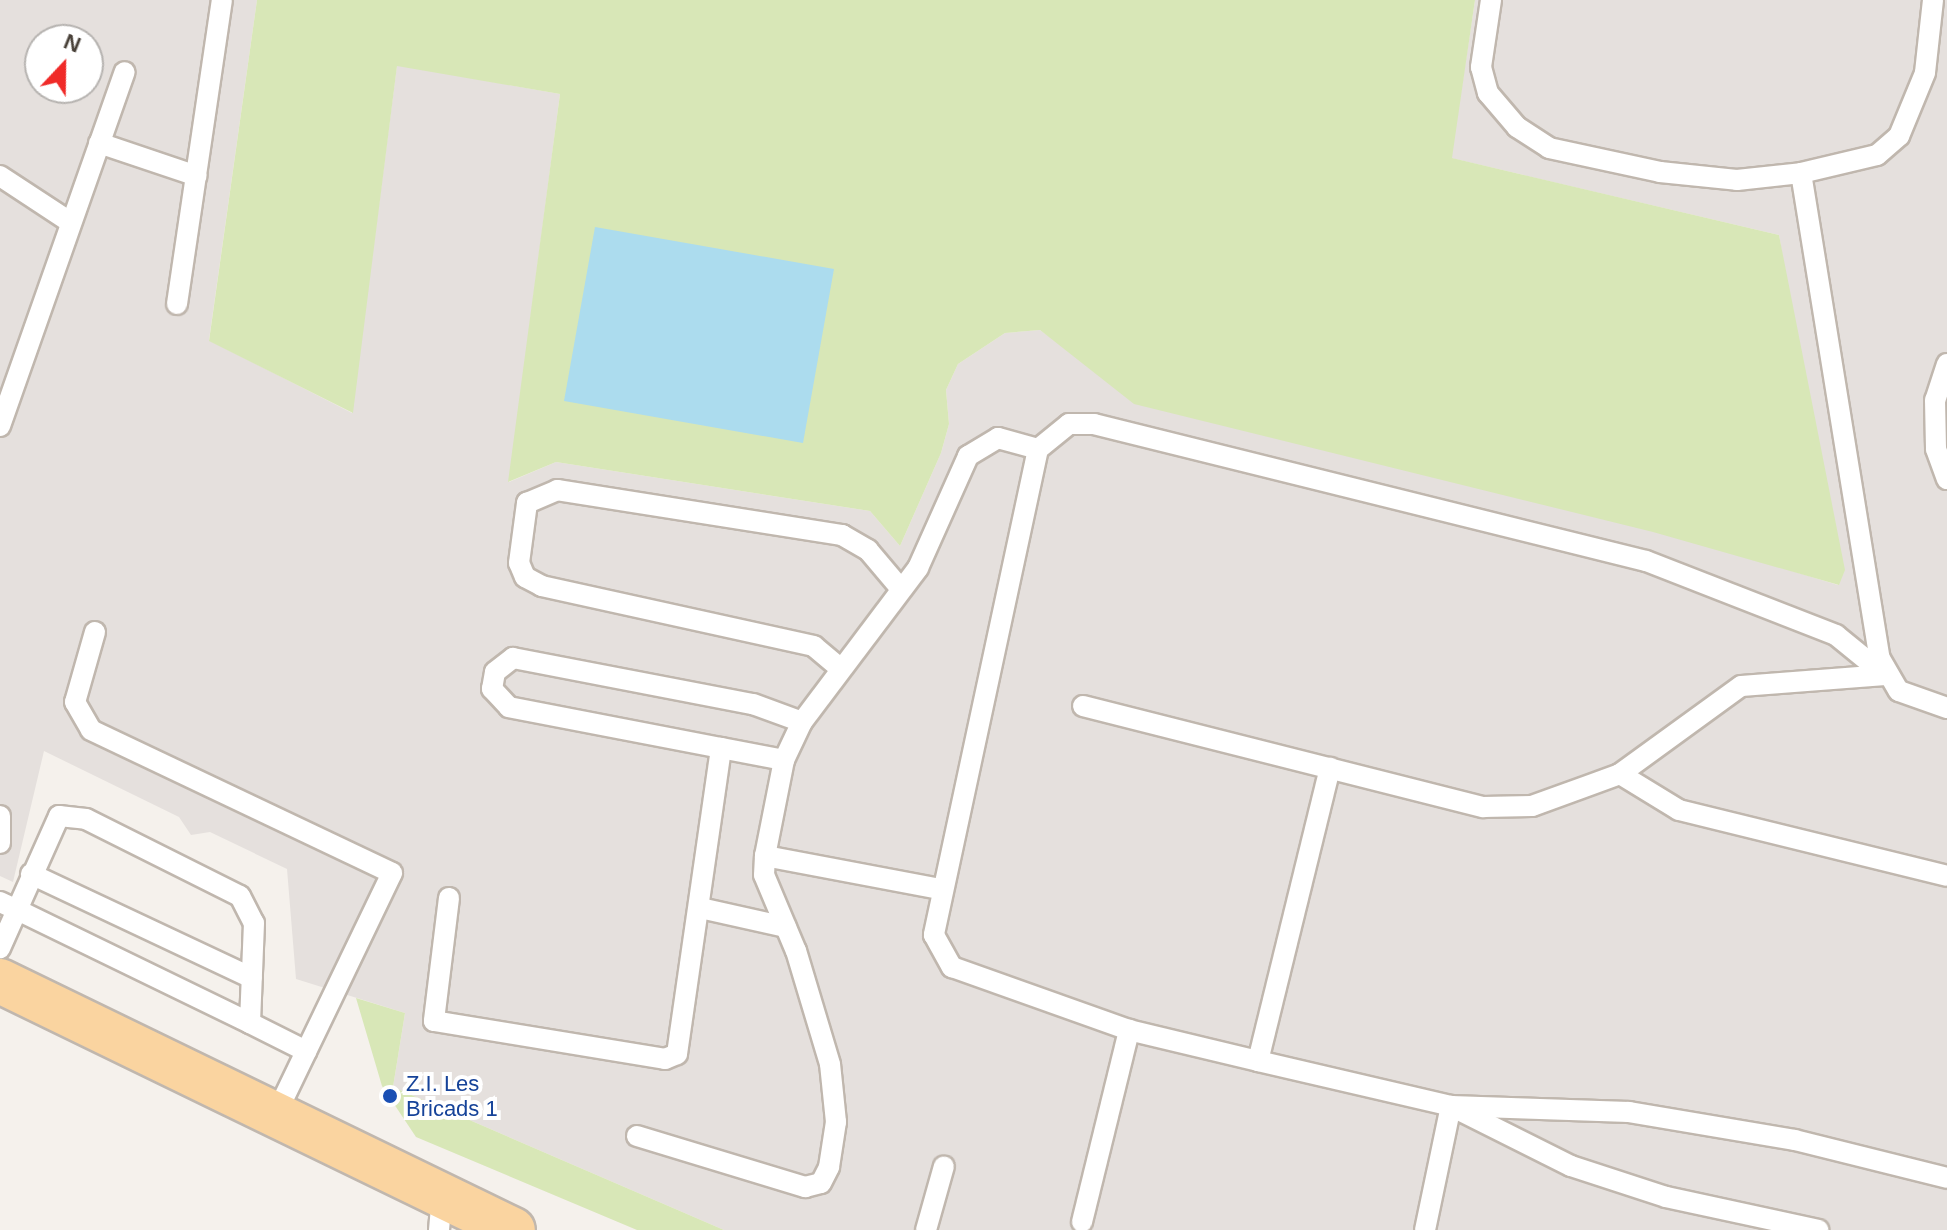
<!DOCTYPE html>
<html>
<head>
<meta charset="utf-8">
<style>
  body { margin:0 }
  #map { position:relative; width:1947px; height:1230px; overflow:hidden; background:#f5f1ec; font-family:Arial,sans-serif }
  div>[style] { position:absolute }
  .industrial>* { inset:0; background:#e5e0dd }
  .green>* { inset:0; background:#d8e7b7 }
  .water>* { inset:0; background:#acdcee }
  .roads { filter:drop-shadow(2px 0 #c0b7ae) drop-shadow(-2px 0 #c0b7ae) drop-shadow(0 2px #c0b7ae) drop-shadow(0 -2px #c0b7ae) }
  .service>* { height:20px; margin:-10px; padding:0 10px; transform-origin:10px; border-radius:10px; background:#fff }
  .primary>* { height:44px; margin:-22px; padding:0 22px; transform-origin:22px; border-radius:22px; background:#fad4a0 }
  .dots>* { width:22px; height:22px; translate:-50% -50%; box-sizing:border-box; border:4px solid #fff; border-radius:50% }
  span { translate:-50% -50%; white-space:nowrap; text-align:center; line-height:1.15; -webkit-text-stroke:8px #fff; paint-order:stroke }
  .transit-label { font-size:22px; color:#164399 }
  .left { translate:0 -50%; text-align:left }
  .north { position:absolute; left:24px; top:24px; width:80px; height:80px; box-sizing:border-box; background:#fff; border:2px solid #b6b3b0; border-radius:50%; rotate:22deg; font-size:22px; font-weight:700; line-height:32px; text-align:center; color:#494139 }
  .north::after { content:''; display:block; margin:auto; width:28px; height:36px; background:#f02a28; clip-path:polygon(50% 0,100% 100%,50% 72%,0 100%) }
</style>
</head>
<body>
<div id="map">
  <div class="industrial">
    <div style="clip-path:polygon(evenodd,0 0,257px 0,209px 340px,352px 413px,397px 65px,560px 94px,509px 482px,556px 462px,870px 511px,900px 546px,941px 453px,949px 424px,946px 390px,958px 364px,1005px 333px,1040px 330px,1072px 353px,1838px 585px,1779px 235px,1451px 158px,1475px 0,1947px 0,1947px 1230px,724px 1230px,393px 1087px,405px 1013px,296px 979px,287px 869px,210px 832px,191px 835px,179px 817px,44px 751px,13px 882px,0 876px,0 0,40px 40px,88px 40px,88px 88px,40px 88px,40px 40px)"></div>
  </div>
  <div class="green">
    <div style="clip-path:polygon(257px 0,1475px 0,1452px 158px,1779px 235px,1845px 570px,1839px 585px,1653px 532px,1134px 404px,1040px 330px,1005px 333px,958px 364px,946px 390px,949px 424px,941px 453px,900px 546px,870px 511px,556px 462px,508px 482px,560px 94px,397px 66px,353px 413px,209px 341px)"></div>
    <div style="clip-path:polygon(356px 998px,405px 1013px,393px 1087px,724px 1230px,637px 1230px,416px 1137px,382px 1086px)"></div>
  </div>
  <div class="water">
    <div style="clip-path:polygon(595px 227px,834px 269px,803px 443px,564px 401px)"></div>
  </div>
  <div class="roads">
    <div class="service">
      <div style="left:1491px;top:0;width:68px;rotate:98.5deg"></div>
      <div style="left:1481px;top:67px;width:27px;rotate:75deg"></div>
      <div style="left:1488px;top:93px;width:45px;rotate:49.5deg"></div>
      <div style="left:1517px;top:127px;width:38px;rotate:33deg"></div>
      <div style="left:1549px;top:148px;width:114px;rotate:12.2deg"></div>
      <div style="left:1660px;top:172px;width:77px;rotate:5.9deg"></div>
      <div style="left:1737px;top:180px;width:64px;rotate:-6.2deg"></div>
      <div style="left:1933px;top:0;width:73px;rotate:96.3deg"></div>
      <div style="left:1925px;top:73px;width:68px;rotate:112.4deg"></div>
      <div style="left:1899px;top:136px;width:29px;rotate:139deg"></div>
      <div style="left:1877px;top:155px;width:78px;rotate:166.7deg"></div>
      <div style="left:1801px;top:173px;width:490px;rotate:80.8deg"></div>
      <div style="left:1879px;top:657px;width:39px;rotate:60deg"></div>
      <div style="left:1899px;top:691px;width:51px;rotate:19.5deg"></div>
      <div style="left:99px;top:143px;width:103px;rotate:18.6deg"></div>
      <div style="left:0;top:176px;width:84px;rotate:33.3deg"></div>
      <div style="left:177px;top:304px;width:307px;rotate:-81.6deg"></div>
      <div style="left:1947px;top:364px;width:38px;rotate:108deg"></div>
      <div style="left:1935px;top:400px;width:49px;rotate:88.8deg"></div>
      <div style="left:1936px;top:449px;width:32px;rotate:70deg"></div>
      <div style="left:0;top:426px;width:375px;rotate:-70.6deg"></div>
      <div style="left:95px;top:632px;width:73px;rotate:105.9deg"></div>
      <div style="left:75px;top:702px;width:32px;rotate:60deg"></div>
      <div style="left:91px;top:730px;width:333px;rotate:25.4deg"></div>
      <div style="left:392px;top:873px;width:267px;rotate:115.7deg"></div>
      <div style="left:841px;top:669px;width:35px;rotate:-140deg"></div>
      <div style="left:814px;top:646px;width:279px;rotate:-167.6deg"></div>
      <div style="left:542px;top:586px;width:19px;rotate:-152deg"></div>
      <div style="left:525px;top:577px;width:15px;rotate:-113deg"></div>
      <div style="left:519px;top:563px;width:61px;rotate:-82.4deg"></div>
      <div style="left:527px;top:503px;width:33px;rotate:-23deg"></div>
      <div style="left:557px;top:490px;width:289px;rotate:9deg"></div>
      <div style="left:842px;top:535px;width:30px;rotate:30deg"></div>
      <div style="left:868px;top:550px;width:51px;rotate:49.8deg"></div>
      <div style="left:1885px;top:675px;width:63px;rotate:-140.8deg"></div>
      <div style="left:1836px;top:635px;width:204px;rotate:-158.7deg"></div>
      <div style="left:1646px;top:561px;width:569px;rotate:-166.06deg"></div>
      <div style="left:1094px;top:424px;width:25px;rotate:180deg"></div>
      <div style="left:1069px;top:424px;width:40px;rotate:141deg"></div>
      <div style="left:1038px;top:449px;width:497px;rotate:102.1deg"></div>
      <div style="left:934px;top:935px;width:37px;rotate:61deg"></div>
      <div style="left:952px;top:967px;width:188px;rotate:19.6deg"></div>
      <div style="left:1129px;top:1030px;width:133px;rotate:13.5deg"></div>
      <div style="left:1258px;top:1061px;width:198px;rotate:13.1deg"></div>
      <div style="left:1451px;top:1106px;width:178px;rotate:1.9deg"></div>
      <div style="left:1629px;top:1112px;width:168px;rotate:9.6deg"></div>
      <div style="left:1795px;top:1140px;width:157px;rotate:14deg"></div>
      <div style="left:1885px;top:675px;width:144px;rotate:175.6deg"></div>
      <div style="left:1741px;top:686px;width:150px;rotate:144deg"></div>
      <div style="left:1620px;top:774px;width:69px;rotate:31.4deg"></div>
      <div style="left:1679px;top:810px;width:276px;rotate:13.8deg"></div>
      <div style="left:1083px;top:706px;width:413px;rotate:14.2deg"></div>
      <div style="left:1483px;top:807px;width:49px;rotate:-1.2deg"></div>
      <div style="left:1532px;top:806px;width:94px;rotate:-20deg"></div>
      <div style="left:721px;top:748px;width:64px;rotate:10.8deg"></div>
      <div style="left:0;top:816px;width:27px;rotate:90deg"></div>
      <div style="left:31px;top:874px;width:244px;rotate:25.2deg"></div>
      <div style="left:940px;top:889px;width:178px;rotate:-169.3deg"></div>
      <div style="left:765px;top:856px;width:98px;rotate:-78.8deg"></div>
      <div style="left:784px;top:760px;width:42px;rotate:-64.7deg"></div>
      <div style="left:802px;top:722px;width:193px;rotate:-53deg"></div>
      <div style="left:918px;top:568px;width:123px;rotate:-65.9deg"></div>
      <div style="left:968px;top:456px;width:35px;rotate:-31deg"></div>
      <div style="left:998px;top:438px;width:41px;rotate:15.4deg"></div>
      <div style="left:449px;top:898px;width:124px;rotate:97deg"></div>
      <div style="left:434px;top:1021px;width:234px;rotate:9.3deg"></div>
      <div style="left:665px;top:1059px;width:13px;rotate:-23deg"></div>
      <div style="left:677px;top:1054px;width:309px;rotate:-81.8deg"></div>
      <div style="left:721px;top:748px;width:216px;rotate:-169.1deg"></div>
      <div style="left:509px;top:707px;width:25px;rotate:-133deg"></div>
      <div style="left:492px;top:689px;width:17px;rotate:-80deg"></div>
      <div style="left:495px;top:672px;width:23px;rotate:-38deg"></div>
      <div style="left:513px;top:658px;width:244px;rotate:10.9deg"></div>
      <div style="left:753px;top:704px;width:52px;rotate:20.2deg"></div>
      <div style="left:0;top:902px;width:19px;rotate:25deg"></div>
      <div style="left:17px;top:910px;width:42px;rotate:114.1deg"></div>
      <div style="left:700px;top:908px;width:88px;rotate:12.5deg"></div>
      <div style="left:250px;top:1023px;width:259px;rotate:-154.1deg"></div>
      <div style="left:17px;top:910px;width:103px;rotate:-65.9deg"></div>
      <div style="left:59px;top:816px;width:27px;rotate:6deg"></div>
      <div style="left:86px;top:819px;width:172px;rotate:26.6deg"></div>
      <div style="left:240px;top:896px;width:30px;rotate:63deg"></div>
      <div style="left:254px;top:923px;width:100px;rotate:92.3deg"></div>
      <div style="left:250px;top:1023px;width:63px;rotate:26.6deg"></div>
      <div style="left:1258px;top:1061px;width:302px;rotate:-76.2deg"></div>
      <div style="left:637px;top:1136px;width:176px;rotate:16.9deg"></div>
      <div style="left:805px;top:1187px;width:16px;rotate:-14deg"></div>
      <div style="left:821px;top:1183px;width:18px;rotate:-63deg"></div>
      <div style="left:829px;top:1167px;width:46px;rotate:-81.2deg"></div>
      <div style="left:836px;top:1122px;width:58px;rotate:-95.9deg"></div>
      <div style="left:830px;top:1064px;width:118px;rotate:-106.7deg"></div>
      <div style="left:796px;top:951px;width:82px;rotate:-112.8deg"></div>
      <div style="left:764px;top:875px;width:19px;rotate:-87deg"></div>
      <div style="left:1082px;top:1222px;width:198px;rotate:-76.2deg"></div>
      <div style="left:439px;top:1230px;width:38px;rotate:-85deg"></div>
      <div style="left:926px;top:1230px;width:66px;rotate:-74.3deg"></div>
      <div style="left:1425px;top:1230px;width:127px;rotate:-78.2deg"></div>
      <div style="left:1451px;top:1106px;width:134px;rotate:26.6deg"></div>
      <div style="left:1571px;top:1166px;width:100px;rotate:18.1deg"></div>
      <div style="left:1666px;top:1197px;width:156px;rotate:12.2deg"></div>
    </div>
    <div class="primary">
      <div style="left:0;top:981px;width:570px;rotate:25.89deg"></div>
    </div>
  </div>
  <div class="dots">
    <div style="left:390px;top:1096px;background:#1a4fb4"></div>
  </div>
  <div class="transit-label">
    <span class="left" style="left:406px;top:1096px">Z.I. Les<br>Bricads 1</span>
  </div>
  <div class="north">N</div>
</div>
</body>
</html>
